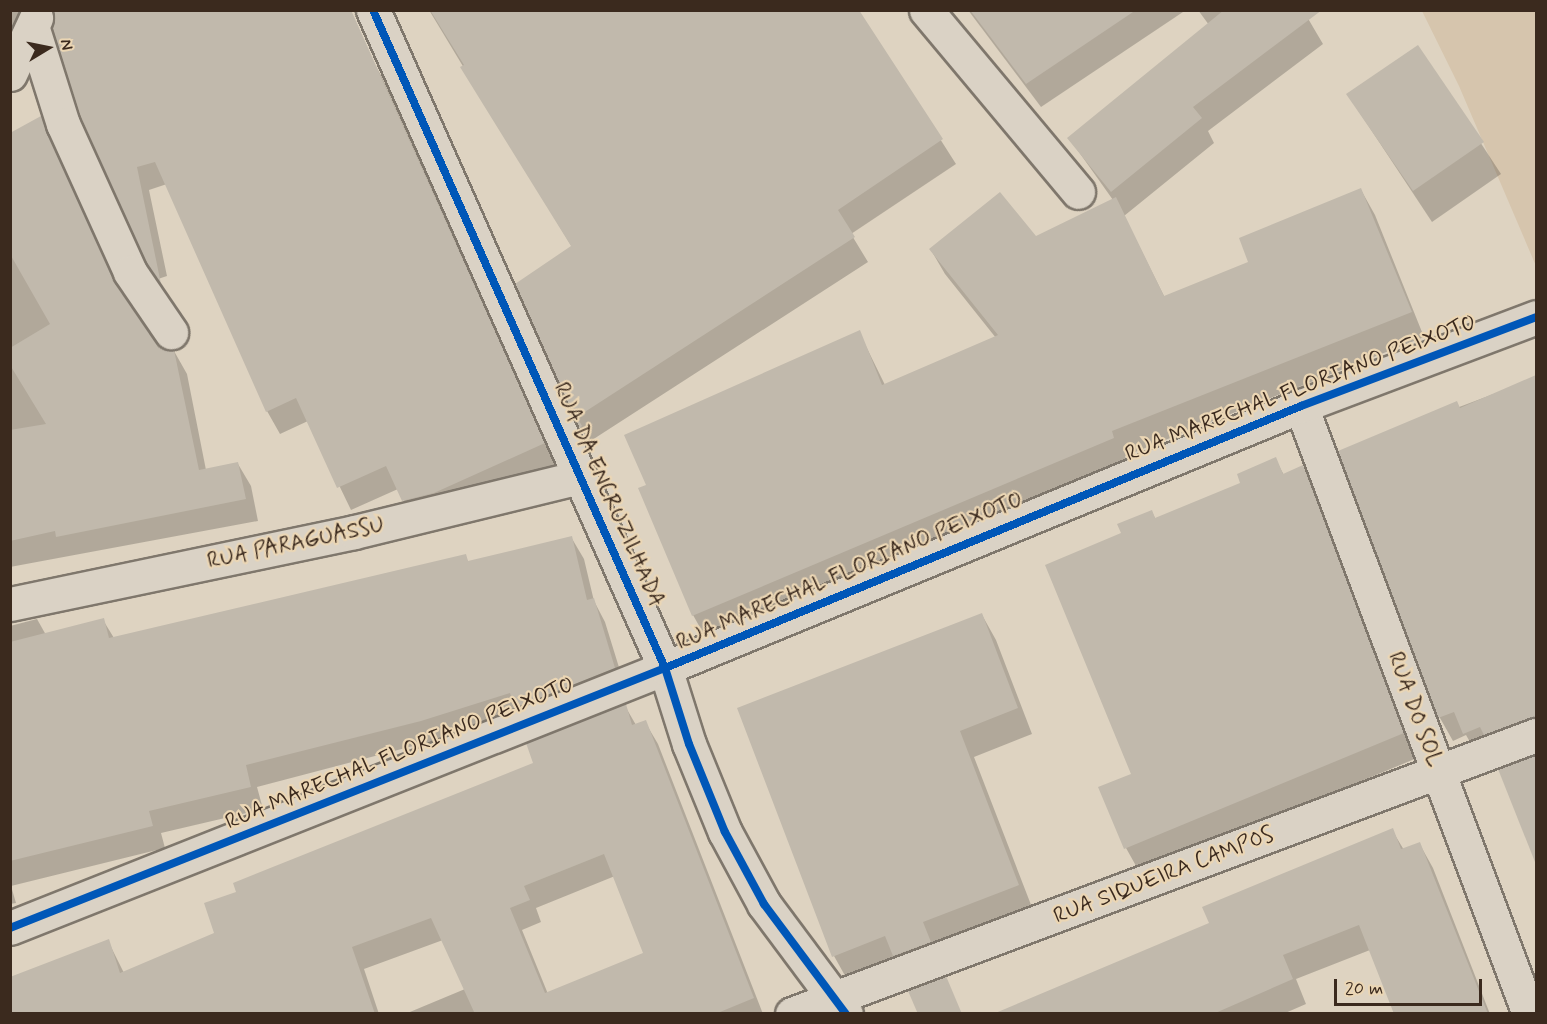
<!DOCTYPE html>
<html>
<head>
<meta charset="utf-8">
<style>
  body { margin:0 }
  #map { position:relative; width:1547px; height:1024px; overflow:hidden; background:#ded3c1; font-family:Mynerve,sans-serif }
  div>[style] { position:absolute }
  .green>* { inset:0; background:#d6c5ad }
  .shadow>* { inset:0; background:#0003 }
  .building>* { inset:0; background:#c1b9ac }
  .roads { filter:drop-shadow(2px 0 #7f776c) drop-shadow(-2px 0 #7f776c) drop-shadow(0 2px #7f776c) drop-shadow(0 -2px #7f776c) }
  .minor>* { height:33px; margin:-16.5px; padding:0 16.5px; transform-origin:16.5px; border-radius:16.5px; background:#dad2c5 }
  .cycleway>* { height:8px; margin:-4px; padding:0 4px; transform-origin:4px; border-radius:4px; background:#0057b8 }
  span { translate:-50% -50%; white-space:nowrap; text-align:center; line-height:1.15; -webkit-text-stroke:4.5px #ebd6b4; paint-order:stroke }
  .street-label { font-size:22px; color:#3b2a1e }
  .frame { position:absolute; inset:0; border:12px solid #3b2a1e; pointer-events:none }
  .north { position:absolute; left:18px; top:18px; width:60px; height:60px; -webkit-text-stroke:4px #ebd6b4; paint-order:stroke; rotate:80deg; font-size:16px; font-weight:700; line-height:24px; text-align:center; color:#3b2a1e }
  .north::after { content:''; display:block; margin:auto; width:21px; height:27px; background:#3b2a1e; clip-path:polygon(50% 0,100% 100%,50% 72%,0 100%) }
  .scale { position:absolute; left:1334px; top:979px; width:148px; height:27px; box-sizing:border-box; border:3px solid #3b2a1e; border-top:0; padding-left:8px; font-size:18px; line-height:21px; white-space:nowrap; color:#3b2a1e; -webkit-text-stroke:4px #ebd6b4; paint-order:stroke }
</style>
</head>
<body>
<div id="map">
  <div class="green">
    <div style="clip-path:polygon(1422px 11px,1536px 11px,1536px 266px,1459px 86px)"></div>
  </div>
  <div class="shadow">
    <div style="clip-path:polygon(10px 10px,328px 10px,369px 55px,382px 77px,556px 466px,416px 523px,398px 489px,351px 510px,308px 421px,280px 434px,267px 411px,167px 184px,149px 190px,167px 276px,158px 279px,54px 24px,47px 21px,10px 42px)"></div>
    <div style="clip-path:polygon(429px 10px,858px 10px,956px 164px,851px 234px,868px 262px,589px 442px,594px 451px,580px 427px,517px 284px,572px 247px)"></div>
    <div style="clip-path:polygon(968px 10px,1186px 10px,1041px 107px)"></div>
    <div style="clip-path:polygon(1198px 10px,1303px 10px,1323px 44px,1208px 131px,1214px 143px,1124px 216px,1165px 298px,1250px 263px,1361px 190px,1375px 215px,1424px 337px,1125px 456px,1127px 463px,707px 640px,693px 615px,648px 485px,859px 332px,885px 385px,996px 338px,945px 274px,931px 250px,1035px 238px,1113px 200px,1069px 138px,1209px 25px)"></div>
    <div style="clip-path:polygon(1418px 47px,1501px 174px,1432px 222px,1348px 95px)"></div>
    <div style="clip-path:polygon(10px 132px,84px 220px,122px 296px,154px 344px,163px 351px,174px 351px,187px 374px,206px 470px,238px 464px,251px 486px,258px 521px,10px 567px)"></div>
    <div style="clip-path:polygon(1536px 378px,1536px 744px,1478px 756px,1466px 735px,1453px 741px,1440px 718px,1340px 452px)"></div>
    <div style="clip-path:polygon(1275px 459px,1284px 475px,1303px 467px,1317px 492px,1417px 758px,1140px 873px,1126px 848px,1133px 775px,1122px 534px,1152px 512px,1156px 520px,1242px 483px)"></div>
    <div style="clip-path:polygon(571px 537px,584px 559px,594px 601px,605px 622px,626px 690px,257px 787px,263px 809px,161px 833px,165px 848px,11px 886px,16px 903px,10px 904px,10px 626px,37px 619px,46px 635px,103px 620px,114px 638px,465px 556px,469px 563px)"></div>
    <div style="clip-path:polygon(982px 615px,996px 640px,1032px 734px,974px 757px,1033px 910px,848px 981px,834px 956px)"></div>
    <div style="clip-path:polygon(evenodd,625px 706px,636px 725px,645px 722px,658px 744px,763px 1014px,405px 1014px,465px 989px,443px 940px,364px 969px,379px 1014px,10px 1014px,108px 941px,124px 973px,216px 934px,238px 893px,535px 764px,625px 706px,615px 876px,645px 953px,548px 994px,522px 930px,541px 922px,536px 908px,615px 876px)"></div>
    <div style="clip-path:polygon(1536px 755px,1536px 860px,1500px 770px)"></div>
    <div style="clip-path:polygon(1392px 830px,1404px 850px,1419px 843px,1433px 868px,1490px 1014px,1395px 1014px,1370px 950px,1296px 979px,1306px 1004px,1283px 1014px,995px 1014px,1211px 924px)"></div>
  </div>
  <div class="building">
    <div style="clip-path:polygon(53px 10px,351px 10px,545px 443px,434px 493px,402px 501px,386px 466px,337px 488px,296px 398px,266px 412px,155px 162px,137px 167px,161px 284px,146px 263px,81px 117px,52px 28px)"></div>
    <div style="clip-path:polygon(430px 10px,859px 10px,943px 139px,838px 210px,855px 237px,577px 417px,582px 426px,579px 428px,515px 284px,571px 246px,460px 67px,464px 65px)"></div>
    <div style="clip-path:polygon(970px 10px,1136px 10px,1026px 84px)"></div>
    <div style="clip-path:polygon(1224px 10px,1322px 10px,1193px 107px,1202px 118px,1111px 192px,1067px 138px)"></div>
    <div style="clip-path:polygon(1418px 45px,1484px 142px,1413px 191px,1346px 94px)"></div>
    <div style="clip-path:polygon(41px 116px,114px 282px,156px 343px,163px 349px,174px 350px,199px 470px,238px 462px,246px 499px,56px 537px,55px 531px,10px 541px,10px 430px,46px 424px,10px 365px,10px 348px,50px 324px,10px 254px,10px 133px)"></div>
    <div style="clip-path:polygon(1361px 188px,1412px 312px,1112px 431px,1114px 438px,692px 616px,638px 488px,646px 485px,624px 435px,860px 330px,882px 385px,998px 335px,929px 249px,1000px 192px,1036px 236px,1116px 197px,1164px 296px,1248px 262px,1239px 238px)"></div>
    <div style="clip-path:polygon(1536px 375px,1536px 717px,1484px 735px,1480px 727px,1463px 734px,1454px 712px,1438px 718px,1338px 451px,1457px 401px,1460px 408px)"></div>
    <div style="clip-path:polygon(1276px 457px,1283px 474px,1303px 465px,1404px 733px,1124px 849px,1098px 787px,1131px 774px,1045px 565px,1121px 533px,1117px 524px,1152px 510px,1155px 518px,1240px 483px,1237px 474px)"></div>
    <div style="clip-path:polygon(572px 536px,587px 600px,594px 598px,615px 668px,515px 708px,510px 693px,421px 721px,246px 765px,251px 787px,149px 811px,153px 826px,10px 861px,10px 642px,104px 618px,109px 638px,466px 554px,468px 561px)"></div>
    <div style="clip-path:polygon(982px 613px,1018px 708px,960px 731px,1019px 885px,923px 922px,931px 942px,893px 956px,885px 936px,832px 957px,737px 708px)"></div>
    <div style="clip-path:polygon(evenodd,626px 704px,632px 725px,646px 720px,754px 998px,715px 1014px,475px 1014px,431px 918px,352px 947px,375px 1014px,10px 1014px,10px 977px,109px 939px,120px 973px,214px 933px,204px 903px,236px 892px,233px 883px,533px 763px,526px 743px,626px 704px,604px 854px,643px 953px,545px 993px,510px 908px,530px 900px,524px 886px,604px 854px)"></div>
    <div style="clip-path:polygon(1536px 755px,1536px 861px,1535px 862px,1498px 769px)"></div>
    <div style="clip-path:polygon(1393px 828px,1401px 849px,1420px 842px,1488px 1014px,1394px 1014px,1359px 925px,1283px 955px,1293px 979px,1213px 1014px,993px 1014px,1209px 923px,1202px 907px)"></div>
    <div style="clip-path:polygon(946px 976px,962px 1014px,918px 1014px,908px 991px)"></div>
  </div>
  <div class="roads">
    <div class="minor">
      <div style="left:373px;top:10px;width:720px;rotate:66.07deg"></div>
      <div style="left:665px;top:668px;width:80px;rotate:72.5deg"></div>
      <div style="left:689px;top:744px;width:95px;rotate:67.8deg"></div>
      <div style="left:725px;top:832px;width:82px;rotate:61.6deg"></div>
      <div style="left:764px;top:904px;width:137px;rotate:53.3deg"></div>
      <div style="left:926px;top:10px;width:237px;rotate:50.1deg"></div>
      <div style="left:33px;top:29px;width:100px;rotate:72.5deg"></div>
      <div style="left:63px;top:124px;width:162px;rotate:65.6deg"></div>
      <div style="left:130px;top:272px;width:73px;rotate:55.7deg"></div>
      <div style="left:10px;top:74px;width:62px;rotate:-65.1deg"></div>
      <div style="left:1301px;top:406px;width:649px;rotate:69.44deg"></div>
      <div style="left:10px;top:604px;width:351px;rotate:-11.8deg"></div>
      <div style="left:354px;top:532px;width:233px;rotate:-13.7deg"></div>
      <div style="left:10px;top:928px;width:705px;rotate:-21.65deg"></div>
      <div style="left:665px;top:668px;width:688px;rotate:-22.39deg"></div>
      <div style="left:1301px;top:406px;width:251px;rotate:-20.7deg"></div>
      <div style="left:792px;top:1014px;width:795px;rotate:-20.56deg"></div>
    </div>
  </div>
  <div class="cycleway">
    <div style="left:373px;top:10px;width:720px;rotate:66.07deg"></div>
    <div style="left:665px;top:668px;width:80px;rotate:72.5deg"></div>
    <div style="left:689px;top:744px;width:95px;rotate:67.8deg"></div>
    <div style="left:725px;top:832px;width:82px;rotate:61.6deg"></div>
    <div style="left:764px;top:904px;width:137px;rotate:53.3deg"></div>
    <div style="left:10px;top:928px;width:705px;rotate:-21.65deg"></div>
    <div style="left:665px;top:668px;width:688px;rotate:-22.39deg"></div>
    <div style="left:1301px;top:406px;width:251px;rotate:-20.7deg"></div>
  </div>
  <div class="street-label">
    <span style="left:1301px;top:389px;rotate:-21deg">RUA MARECHAL FLORIANO PEIXOTO</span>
    <span style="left:608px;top:495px;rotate:66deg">RUA DA ENCRUZILHADA</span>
    <span style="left:296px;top:544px;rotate:-12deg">RUA PARAGUASSU</span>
    <span style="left:850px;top:572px;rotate:-23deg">RUA MARECHAL FLORIANO PEIXOTO</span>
    <span style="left:1414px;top:710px;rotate:70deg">RUA DO SOL</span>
    <span style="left:400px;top:754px;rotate:-22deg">RUA MARECHAL FLORIANO PEIXOTO</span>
    <span style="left:1164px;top:876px;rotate:-21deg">RUA SIQUEIRA CAMPOS</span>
  </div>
  <div class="frame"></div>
  <div class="north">N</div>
  <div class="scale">20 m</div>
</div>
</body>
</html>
